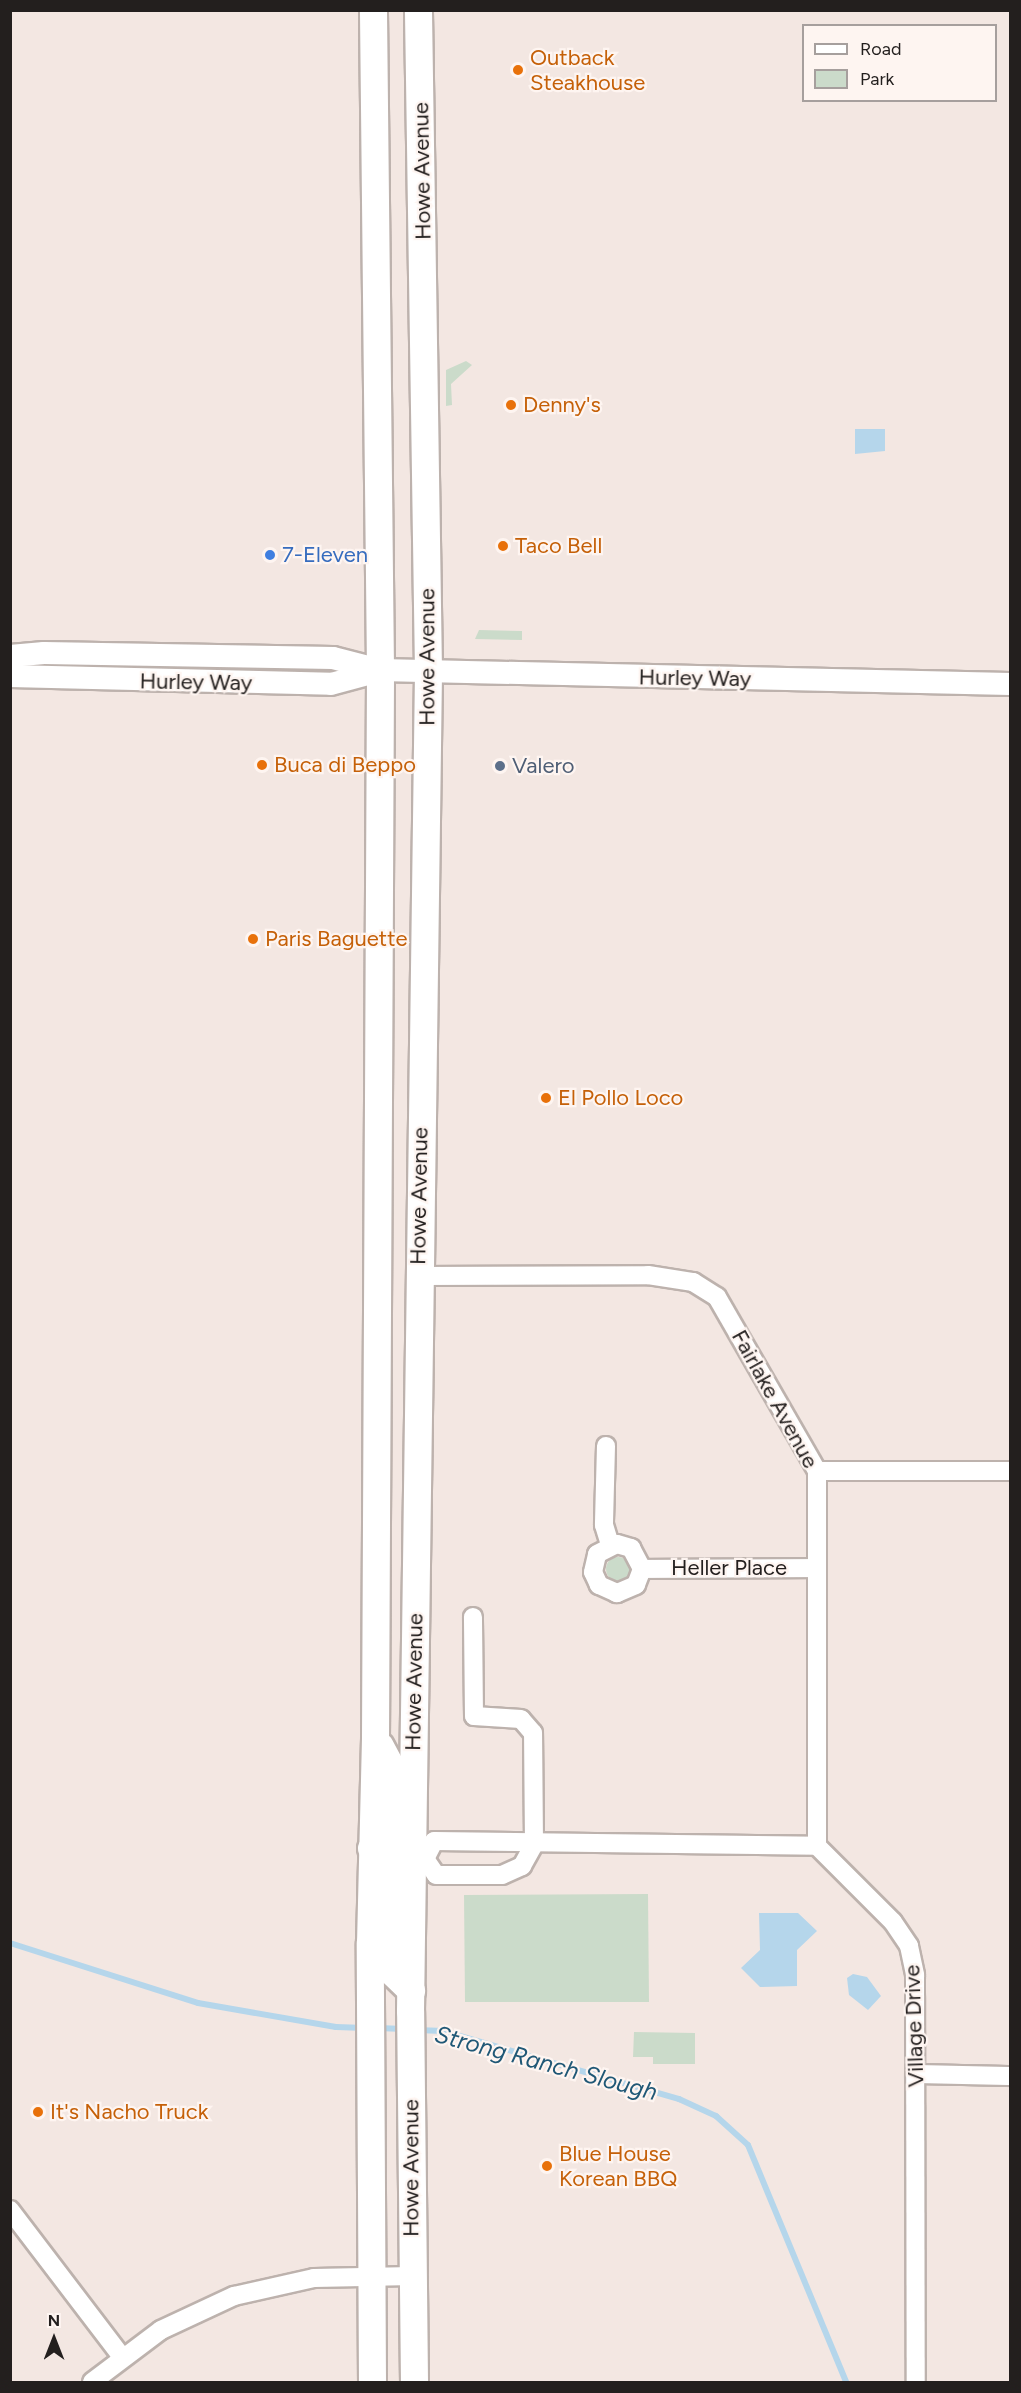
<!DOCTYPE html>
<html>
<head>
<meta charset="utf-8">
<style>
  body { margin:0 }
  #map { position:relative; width:1021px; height:2393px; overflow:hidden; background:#f3e7e2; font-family:Figtree,sans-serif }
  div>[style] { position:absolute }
  .green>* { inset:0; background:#cbdbca }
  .round { border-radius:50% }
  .water>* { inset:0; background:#b5d6eb }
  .stream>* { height:6px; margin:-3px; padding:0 3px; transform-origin:3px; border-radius:3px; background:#b5d6eb }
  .roads { filter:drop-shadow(2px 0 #bdb2ad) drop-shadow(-2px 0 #bdb2ad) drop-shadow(0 2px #bdb2ad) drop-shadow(0 -2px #bdb2ad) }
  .minor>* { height:18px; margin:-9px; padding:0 9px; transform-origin:9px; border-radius:9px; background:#fff }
  .tertiary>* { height:22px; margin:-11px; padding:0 11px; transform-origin:11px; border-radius:11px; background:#fff }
  .primary>* { height:27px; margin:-13.5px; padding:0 13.5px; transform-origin:13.5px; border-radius:13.5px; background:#fff }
  .dots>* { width:16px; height:16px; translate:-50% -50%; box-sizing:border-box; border:3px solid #fef5f1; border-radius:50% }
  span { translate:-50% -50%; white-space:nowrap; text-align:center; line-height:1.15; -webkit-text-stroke:4.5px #fef5f1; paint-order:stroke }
  .food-label { font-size:22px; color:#c56008 }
  .left { translate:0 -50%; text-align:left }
  .street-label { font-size:22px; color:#231f1e }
  .shop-label { font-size:22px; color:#366cbe }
  .service-label { font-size:22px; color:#4e5e75 }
  .water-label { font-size:24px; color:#205876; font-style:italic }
  .frame { position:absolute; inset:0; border:12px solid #231f1e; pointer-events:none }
  .legend { position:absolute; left:802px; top:24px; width:195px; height:78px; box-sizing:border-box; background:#fef5f1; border:2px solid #a69f9d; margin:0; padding:8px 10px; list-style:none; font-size:18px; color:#231f1e }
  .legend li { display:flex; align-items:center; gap:12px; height:30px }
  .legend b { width:30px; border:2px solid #a69f9d }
  .north { position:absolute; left:24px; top:2309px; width:60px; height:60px; -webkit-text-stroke:4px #fef5f1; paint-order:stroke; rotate:0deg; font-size:16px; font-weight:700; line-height:24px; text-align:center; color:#231f1e }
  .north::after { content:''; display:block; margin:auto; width:21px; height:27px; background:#231f1e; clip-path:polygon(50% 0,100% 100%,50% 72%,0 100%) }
</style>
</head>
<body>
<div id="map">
  <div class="green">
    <div style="clip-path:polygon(466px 361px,472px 365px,451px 384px,452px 405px,446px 406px,446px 370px)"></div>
    <div style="clip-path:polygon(479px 630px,522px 631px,522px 640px,475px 639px)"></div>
    <div class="round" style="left:606px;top:1557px;width:24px;height:24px"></div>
    <div style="clip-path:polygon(648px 1894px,649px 2002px,465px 2002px,464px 1895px)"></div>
    <div style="clip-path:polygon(634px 2032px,695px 2033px,695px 2064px,653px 2064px,653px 2057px,633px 2057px)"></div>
  </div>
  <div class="water">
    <div style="clip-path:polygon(855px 429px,885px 429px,885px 451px,855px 454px)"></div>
    <div style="clip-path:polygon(759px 1913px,798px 1913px,817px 1931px,797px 1950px,797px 1986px,760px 1987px,741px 1968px,760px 1950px)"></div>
    <div style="clip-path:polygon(853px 1974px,867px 1977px,881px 1996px,868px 2010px,849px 1995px,847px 1978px)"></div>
  </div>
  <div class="stream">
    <div style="left:10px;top:1943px;width:197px;rotate:17.7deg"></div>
    <div style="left:198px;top:2003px;width:140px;rotate:9.9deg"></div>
    <div style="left:336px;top:2027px;width:29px;rotate:2deg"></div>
    <div style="left:378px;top:2028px;width:26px;rotate:2deg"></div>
    <div style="left:417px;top:2030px;width:26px;rotate:2deg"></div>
    <div style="left:443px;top:2031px;width:246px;rotate:16.1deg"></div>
    <div style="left:679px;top:2099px;width:41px;rotate:24.7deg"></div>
    <div style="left:716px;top:2116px;width:43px;rotate:42.2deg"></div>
    <div style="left:748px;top:2145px;width:256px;rotate:67.5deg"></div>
  </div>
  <div class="roads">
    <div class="minor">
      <div style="left:418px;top:1276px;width:230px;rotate:-0.2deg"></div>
      <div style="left:648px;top:1275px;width:46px;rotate:8.8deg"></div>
      <div style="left:693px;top:1282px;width:28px;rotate:32deg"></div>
      <div style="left:717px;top:1297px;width:201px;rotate:60.1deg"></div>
      <div style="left:817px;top:1471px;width:375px;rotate:90deg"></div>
      <div style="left:606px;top:1446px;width:79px;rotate:91.5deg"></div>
      <div style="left:604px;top:1525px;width:21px;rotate:73deg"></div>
      <div style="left:817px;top:1471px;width:193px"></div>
      <div style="left:642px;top:1569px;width:17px;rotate:111deg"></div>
      <div style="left:636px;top:1585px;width:21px;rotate:157deg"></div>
      <div style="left:617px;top:1593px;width:20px;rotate:-156deg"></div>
      <div style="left:599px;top:1585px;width:14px;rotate:-115deg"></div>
      <div style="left:593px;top:1572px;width:18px;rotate:-77deg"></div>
      <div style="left:597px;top:1554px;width:22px;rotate:-27deg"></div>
      <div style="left:617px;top:1544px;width:15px;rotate:16deg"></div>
      <div style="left:631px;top:1548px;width:24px;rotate:62deg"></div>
      <div style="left:642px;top:1569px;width:174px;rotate:-0.3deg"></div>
      <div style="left:425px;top:1859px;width:20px;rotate:-63deg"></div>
      <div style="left:434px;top:1841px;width:383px;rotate:0.7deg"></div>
      <div style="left:817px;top:1846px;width:107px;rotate:45deg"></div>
      <div style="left:893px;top:1922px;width:29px;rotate:56deg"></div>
      <div style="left:909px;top:1946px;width:30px;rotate:78deg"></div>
      <div style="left:915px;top:1975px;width:407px;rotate:89.9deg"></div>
      <div style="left:425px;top:1859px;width:19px;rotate:55deg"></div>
      <div style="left:436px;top:1875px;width:66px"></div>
      <div style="left:502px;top:1875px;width:22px;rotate:-24deg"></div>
      <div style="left:522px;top:1866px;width:25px;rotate:-61deg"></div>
      <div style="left:534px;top:1844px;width:111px;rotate:-90.5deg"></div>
      <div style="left:533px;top:1733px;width:18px;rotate:-131deg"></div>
      <div style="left:521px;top:1719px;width:47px;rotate:-176.3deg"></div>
      <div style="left:474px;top:1716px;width:99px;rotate:-90.6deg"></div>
      <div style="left:915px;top:2074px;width:95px;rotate:1.2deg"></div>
      <div style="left:10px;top:2210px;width:185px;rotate:52.7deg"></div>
      <div style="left:92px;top:2382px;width:86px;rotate:-37deg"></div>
      <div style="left:161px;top:2330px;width:81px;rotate:-25deg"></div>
      <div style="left:234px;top:2296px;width:82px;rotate:-12.7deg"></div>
      <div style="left:314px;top:2278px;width:99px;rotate:-1.2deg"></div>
    </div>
    <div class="tertiary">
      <div style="left:10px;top:656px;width:34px;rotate:-5deg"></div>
      <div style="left:44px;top:653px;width:289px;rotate:1deg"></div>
      <div style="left:333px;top:658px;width:49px;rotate:14.3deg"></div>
      <div style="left:380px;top:670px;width:630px;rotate:1.27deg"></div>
      <div style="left:10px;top:676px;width:321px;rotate:1.4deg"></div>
      <div style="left:331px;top:684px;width:50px;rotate:-15.2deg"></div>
    </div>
    <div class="primary">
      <div style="left:380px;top:1746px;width:27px;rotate:62deg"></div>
      <div style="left:393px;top:1770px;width:74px;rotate:90.8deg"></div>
      <div style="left:392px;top:1844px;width:9px;rotate:69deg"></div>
      <div style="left:395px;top:1852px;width:19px;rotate:25deg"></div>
      <div style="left:371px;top:1848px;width:10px;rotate:24deg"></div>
      <div style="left:380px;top:1852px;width:26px;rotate:65deg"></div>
      <div style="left:391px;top:1876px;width:95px;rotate:90deg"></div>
      <div style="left:391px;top:1971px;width:28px;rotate:44deg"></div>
      <div style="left:372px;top:2382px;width:439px;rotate:-90.3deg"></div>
      <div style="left:370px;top:1943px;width:206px;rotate:-88.6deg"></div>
      <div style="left:375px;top:1737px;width:1067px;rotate:-89.73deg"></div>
      <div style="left:380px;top:670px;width:660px;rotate:-90.61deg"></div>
      <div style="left:414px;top:2382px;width:371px;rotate:-90.6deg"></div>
      <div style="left:410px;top:2011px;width:1340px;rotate:-89.23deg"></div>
      <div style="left:428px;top:671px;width:661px;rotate:-90.87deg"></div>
    </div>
  </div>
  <div class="dots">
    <div style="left:518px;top:70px;background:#e8710a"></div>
    <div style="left:511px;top:405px;background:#e8710a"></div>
    <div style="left:503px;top:546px;background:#e8710a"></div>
    <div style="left:270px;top:555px;background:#3f7fe0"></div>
    <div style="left:262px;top:765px;background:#e8710a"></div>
    <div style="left:500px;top:766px;background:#5c6f8a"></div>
    <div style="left:253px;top:939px;background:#e8710a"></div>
    <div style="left:546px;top:1098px;background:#e8710a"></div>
    <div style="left:38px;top:2112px;background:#e8710a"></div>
    <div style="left:547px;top:2166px;background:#e8710a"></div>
  </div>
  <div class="food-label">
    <span class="left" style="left:530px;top:70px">Outback<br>Steakhouse</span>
    <span class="left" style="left:523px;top:405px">Denny's</span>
    <span class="left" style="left:515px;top:546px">Taco Bell</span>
    <span class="left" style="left:274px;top:765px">Buca di Beppo</span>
    <span class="left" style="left:265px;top:939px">Paris Baguette</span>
    <span class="left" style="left:558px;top:1098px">El Pollo Loco</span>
    <span class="left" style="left:50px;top:2112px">It's Nacho Truck</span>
    <span class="left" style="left:559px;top:2166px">Blue House<br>Korean BBQ</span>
  </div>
  <div class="street-label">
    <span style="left:422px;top:171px;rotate:-91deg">Howe Avenue</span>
    <span style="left:427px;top:657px;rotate:-90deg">Howe Avenue</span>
    <span style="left:695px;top:678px;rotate:1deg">Hurley Way</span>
    <span style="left:196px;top:682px;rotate:1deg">Hurley Way</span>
    <span style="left:419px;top:1196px;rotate:-89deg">Howe Avenue</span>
    <span style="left:775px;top:1399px;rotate:61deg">Fairlake Avenue</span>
    <span style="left:729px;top:1568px">Heller Place</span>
    <span style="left:414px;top:1682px;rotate:-89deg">Howe Avenue</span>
    <span style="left:914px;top:2026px;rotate:-92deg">Village Drive</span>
    <span style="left:411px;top:2168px;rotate:-90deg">Howe Avenue</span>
  </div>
  <div class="shop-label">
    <span class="left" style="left:282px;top:555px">7-Eleven</span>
  </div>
  <div class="service-label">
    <span class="left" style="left:512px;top:766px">Valero</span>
  </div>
  <div class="water-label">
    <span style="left:546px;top:2063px;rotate:15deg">Strong Ranch Slough</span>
  </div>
  <div class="frame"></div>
  <ul class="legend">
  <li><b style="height:8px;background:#fff"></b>Road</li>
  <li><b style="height:16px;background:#cbdbca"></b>Park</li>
  </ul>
  <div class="north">N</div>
</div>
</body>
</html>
